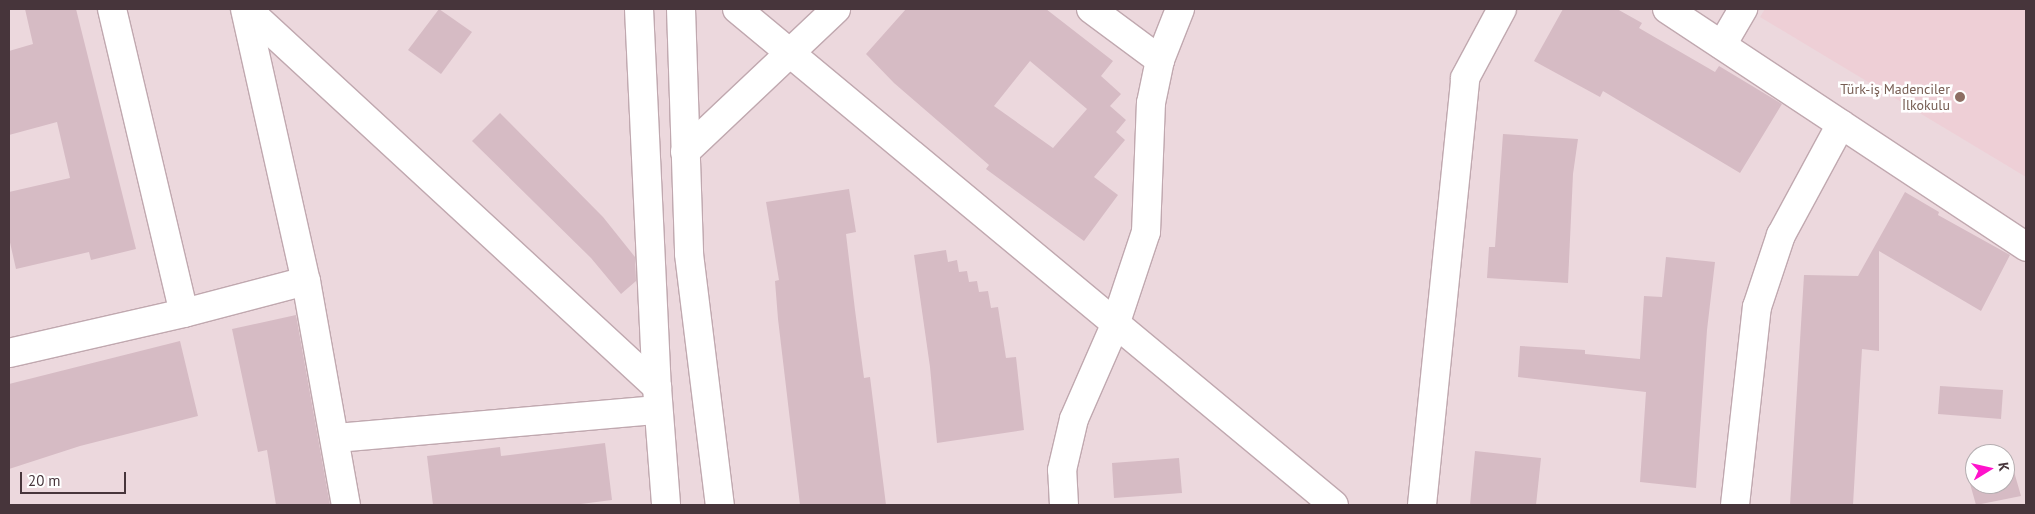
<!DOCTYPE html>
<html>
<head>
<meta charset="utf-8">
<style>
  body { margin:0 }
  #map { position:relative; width:2035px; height:514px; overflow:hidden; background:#f4e6e9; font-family:"PT Sans",sans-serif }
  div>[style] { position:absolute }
  .residential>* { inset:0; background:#ecd8dd }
  .education>* { inset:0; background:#eecfd6 }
  .building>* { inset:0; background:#d6bbc4 }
  .roads { filter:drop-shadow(1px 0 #c0a8af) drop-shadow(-1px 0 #c0a8af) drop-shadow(0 1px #c0a8af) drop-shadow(0 -1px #c0a8af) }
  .minor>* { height:28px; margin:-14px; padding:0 14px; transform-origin:14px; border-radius:14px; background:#fff }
  .dots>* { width:14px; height:14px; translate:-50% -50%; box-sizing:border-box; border:2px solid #fff; border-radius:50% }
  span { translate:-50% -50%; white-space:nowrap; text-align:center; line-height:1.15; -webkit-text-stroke:5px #fff; paint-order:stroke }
  .education-label { font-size:14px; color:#785e54 }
  .right { translate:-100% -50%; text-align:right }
  .frame { position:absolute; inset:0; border:10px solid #47353b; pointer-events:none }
  .north { position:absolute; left:1965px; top:444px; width:50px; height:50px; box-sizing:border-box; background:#fff; border:1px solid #b5aeb1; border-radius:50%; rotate:81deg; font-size:14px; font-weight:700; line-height:20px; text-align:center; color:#47353b }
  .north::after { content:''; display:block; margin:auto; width:18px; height:22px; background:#ff12cb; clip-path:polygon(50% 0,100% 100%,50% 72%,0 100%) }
  .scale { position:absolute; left:20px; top:472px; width:106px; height:22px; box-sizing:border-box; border:2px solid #47353b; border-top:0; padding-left:6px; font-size:15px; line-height:18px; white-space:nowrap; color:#47353b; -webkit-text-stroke:4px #fff; paint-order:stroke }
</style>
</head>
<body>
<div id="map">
  <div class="residential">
    <div style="clip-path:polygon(evenodd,9px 9px,2026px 9px,2026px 505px,9px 505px,9px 9px,1975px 454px,2005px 454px,2005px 484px,1975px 484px,1975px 454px)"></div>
  </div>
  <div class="education">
    <div style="clip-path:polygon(1765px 9px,2026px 9px,2026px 177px,1760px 17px)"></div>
  </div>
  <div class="building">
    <div style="clip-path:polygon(25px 9px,76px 9px,136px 249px,91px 260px,89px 252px,16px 269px,9px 238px,9px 192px,70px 178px,57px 122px,9px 135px,9px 51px,33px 44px)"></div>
    <div style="clip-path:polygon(439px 9px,472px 32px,441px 74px,408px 50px)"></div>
    <div style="clip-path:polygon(evenodd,906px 9px,1046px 9px,1113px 61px,1101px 76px,1121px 94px,1110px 106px,1126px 120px,1116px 132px,1125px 140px,1094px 177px,1118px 195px,1084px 241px,986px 169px,989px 165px,894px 83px,866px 54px,906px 9px,1030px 61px,1087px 109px,1053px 148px,994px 106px,1030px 61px)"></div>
    <div style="clip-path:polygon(1563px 9px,1617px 9px,1642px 23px,1639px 28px,1715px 72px,1719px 66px,1782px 104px,1740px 173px,1603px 91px,1600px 97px,1534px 61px)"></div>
    <div style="clip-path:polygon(500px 113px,603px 217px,635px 257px,636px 281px,621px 294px,591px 258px,472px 141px)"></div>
    <div style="clip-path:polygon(1503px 134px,1578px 139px,1573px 174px,1568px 283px,1487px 278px,1489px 247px,1495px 247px)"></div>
    <div style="clip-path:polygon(849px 189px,856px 232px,846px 234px,855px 310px,864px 378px,870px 377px,886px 505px,800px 505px,778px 319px,775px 281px,779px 280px,766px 202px)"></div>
    <div style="clip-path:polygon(1905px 192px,1939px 212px,1938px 215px,2010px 255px,1981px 311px,1879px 251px,1879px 351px,1862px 349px,1853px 505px,1790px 505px,1804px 275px,1858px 276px)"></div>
    <div style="clip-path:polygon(946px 250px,948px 262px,957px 260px,959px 272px,967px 271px,969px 282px,977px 281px,979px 292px,988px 291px,991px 308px,998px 307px,1006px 358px,1016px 357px,1024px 430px,937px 443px,930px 367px,914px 255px)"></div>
    <div style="clip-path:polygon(1666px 257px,1715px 262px,1707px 330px,1696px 488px,1640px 482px,1646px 392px,1518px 377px,1520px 346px,1585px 350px,1585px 354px,1640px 359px,1644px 296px,1662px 297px)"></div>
    <div style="clip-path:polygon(296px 315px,330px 505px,276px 505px,267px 450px,258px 452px,232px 329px)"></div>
    <div style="clip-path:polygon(180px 341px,198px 416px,80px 446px,9px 469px,9px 384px)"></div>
    <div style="clip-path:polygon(1940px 386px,2003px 390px,2001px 419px,1938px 414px)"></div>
    <div style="clip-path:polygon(605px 443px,612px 500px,573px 505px,433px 505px,427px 456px,500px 447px,501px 456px)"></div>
    <div style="clip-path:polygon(1475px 451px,1541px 458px,1536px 505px,1470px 505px)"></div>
    <div style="clip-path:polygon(1179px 458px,1182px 493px,1114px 498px,1112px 463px)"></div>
    <div style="clip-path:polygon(2013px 468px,2021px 496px,1976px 505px,1969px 480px,1975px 478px,1975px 484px,2005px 484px,2005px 470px)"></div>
  </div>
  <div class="roads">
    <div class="minor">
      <div style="left:112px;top:9px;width:312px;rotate:76.7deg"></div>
      <div style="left:245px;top:9px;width:279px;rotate:77.4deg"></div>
      <div style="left:306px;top:281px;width:228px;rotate:79.9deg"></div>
      <div style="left:247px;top:9px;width:558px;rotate:42.67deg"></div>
      <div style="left:639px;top:9px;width:378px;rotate:87.3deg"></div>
      <div style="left:657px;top:387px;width:118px;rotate:85.6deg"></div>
      <div style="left:681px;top:9px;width:245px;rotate:88.1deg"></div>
      <div style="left:689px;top:254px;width:253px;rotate:83deg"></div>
      <div style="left:737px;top:9px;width:776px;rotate:39.72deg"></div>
      <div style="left:1091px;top:9px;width:86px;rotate:36.5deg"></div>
      <div style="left:1667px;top:9px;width:431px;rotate:33.5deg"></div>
      <div style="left:1722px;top:45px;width:42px;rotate:-59.7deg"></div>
      <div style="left:685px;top:152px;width:208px;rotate:-43.4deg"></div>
      <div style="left:9px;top:353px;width:180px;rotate:-12.9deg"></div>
      <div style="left:184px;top:313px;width:126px;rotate:-14.7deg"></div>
      <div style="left:336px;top:438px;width:323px;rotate:-5deg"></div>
      <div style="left:1064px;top:505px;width:35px;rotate:-93deg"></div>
      <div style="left:1062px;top:470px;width:52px;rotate:-76.8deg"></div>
      <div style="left:1074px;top:419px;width:103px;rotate:-66.4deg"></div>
      <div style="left:1115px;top:325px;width:98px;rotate:-71.6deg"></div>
      <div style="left:1146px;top:232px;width:129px;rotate:-87.8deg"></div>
      <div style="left:1151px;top:103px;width:44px;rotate:-78.2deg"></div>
      <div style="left:1160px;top:60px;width:55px;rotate:-68.6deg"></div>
      <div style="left:1422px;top:505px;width:429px;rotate:-84.2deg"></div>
      <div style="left:1465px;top:78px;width:78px;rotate:-61.8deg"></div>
      <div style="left:1735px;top:505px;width:199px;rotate:-83.7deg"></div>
      <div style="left:1757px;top:307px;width:76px;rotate:-71.6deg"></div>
      <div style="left:1781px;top:235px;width:126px;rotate:-61.6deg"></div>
    </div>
  </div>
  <div class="dots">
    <div style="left:1960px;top:97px;background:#8d6e63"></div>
  </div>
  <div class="education-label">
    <span class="right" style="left:1950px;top:97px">Türk-iş Madenciler<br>İlkokulu</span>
  </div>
  <div class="frame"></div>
  <div class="north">K</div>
  <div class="scale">20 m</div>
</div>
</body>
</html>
